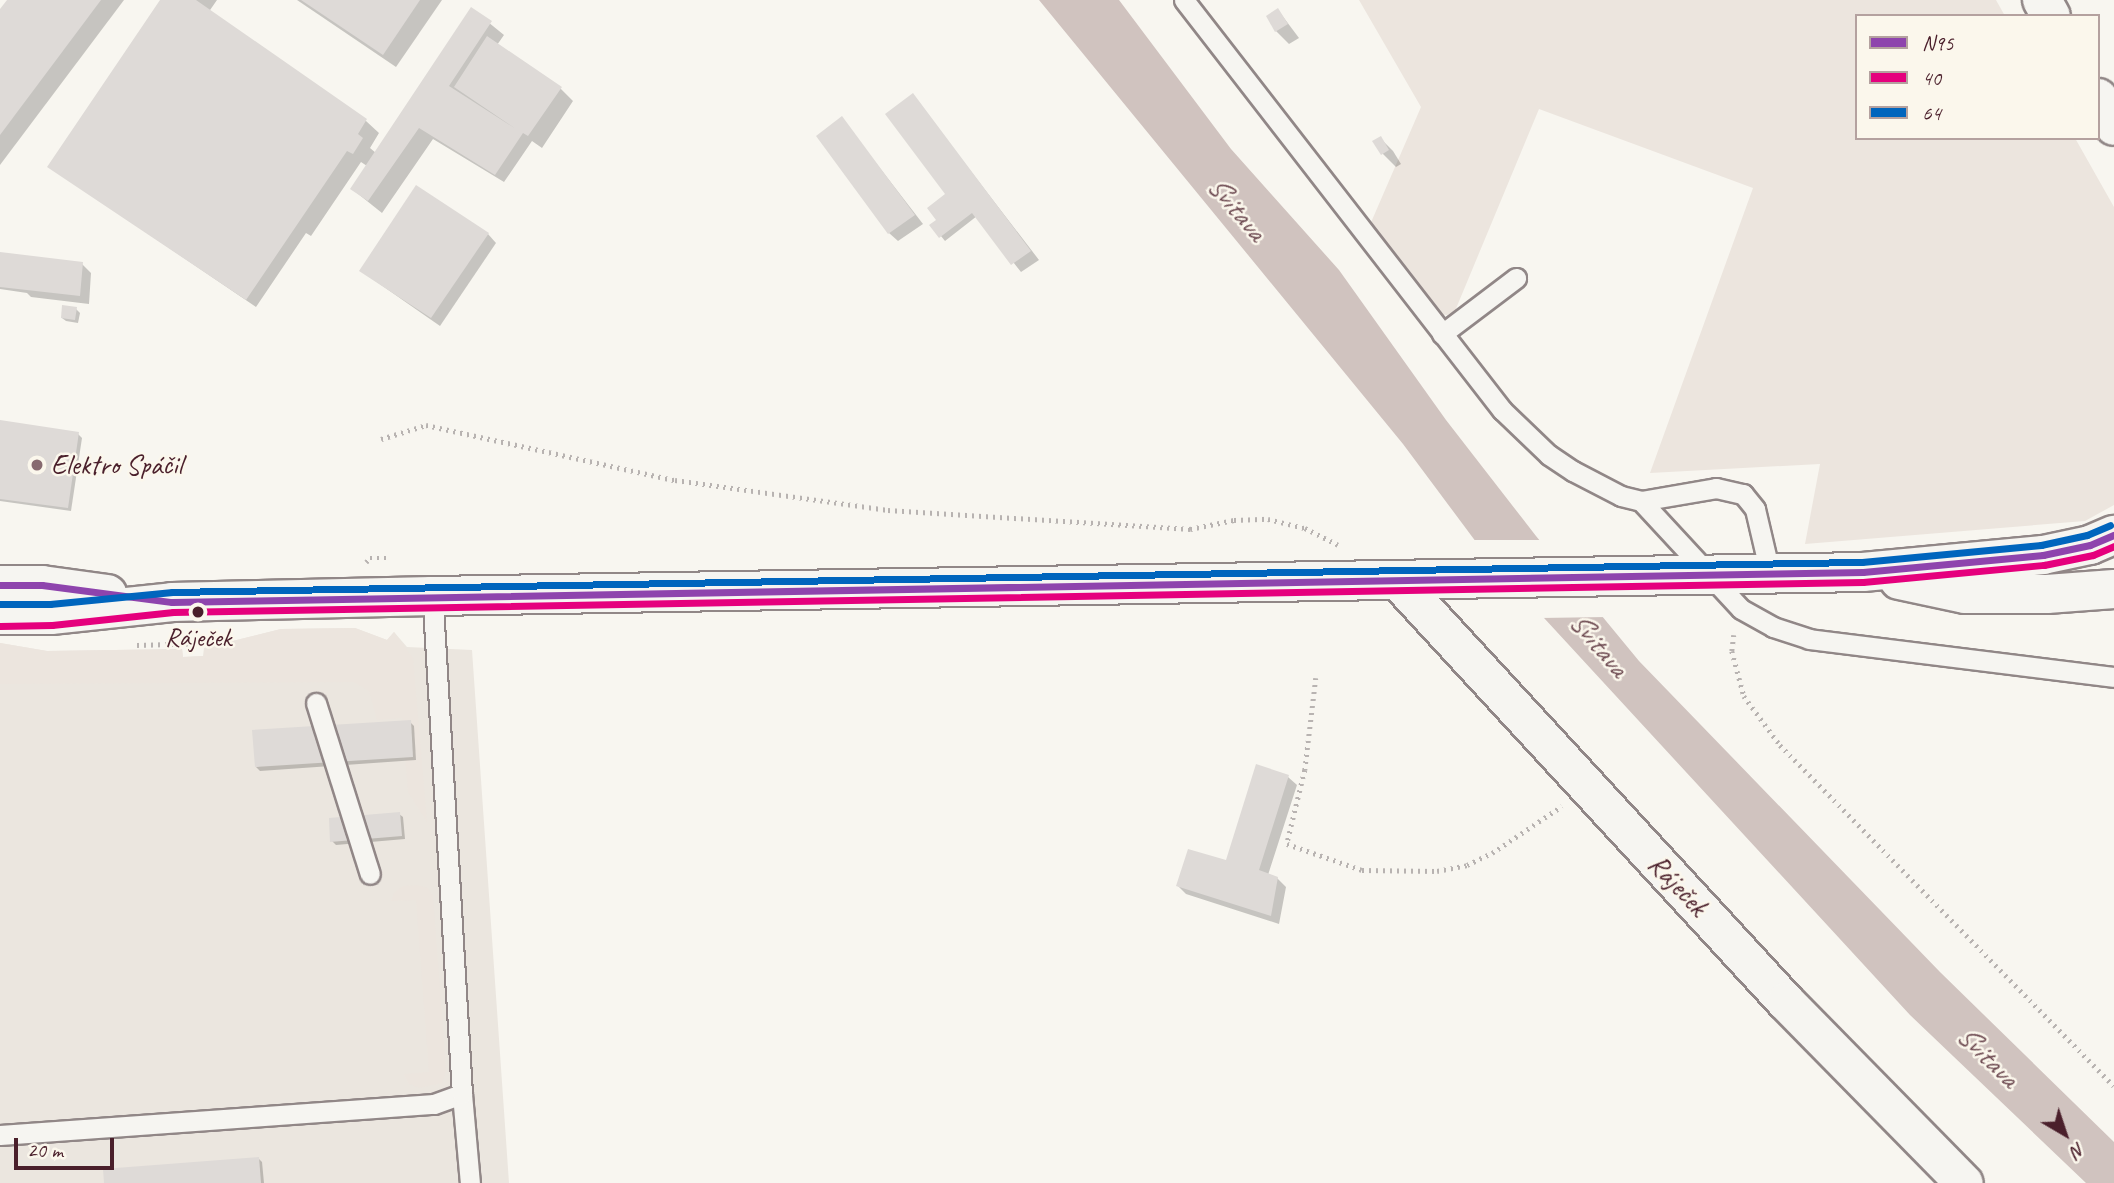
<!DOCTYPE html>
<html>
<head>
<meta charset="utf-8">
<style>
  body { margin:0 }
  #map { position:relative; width:2114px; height:1183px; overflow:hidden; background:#f8f6f0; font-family:Caveat,sans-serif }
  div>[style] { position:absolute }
  .built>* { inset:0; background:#ebe6df }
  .green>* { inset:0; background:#ece5de }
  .water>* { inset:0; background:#d0c3bf }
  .pier>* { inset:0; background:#f8f6f0 }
  .shadow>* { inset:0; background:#0003 }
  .building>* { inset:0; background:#dedad7 }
  .path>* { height:4.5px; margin-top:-2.25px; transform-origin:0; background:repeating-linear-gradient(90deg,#b8b3b1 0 2px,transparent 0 7px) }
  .roads { filter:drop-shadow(2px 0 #918787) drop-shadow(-2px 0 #918787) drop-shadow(0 2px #918787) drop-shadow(0 -2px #918787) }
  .service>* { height:19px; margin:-9.5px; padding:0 9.5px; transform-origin:9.5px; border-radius:9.5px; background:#f6f5f1 }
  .minor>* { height:37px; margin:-18.5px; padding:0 18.5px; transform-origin:18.5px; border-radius:18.5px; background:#f6f5f1 }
  .secondary>* { height:38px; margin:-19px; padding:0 19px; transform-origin:19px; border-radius:19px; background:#f6f5f1 }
  .motorway>* { height:38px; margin:-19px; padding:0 19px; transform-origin:19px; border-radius:19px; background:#f6f5f1 }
  .bus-1>* { height:7px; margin:-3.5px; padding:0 3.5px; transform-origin:3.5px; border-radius:3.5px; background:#8e44ad }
  .bus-2>* { height:7px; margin:-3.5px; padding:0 3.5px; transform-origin:3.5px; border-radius:3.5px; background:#e5007d }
  .bus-3>* { height:7px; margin:-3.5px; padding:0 3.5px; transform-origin:3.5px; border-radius:3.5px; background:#0065bd }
  .dots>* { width:19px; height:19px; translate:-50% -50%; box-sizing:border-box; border:4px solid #fbf7ec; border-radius:50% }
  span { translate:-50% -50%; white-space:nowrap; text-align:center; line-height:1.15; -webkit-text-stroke:5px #fbf7ec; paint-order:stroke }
  .bus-label { font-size:26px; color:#4a1f2b }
  .poi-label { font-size:28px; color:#4a1f2b }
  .left { translate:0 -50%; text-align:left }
  .street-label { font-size:28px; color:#4a1f2b }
  .water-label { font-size:30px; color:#6d4a51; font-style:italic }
  .legend { position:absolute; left:1855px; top:14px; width:245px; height:126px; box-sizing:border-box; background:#fbf7ec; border:2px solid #b4a19f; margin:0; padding:9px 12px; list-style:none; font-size:21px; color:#4a1f2b }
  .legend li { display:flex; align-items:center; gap:14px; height:35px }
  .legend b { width:35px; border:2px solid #b4a19f }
  .north { position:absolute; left:2030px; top:1099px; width:70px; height:70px; -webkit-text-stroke:5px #fbf7ec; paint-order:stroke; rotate:141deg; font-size:19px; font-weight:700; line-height:28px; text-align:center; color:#4a1f2b }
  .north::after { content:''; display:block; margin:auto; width:24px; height:32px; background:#4a1f2b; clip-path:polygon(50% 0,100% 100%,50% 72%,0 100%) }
  .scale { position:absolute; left:14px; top:1138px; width:100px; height:32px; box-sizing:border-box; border:4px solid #4a1f2b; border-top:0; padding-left:9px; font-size:21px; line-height:24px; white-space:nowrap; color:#4a1f2b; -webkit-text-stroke:5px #fbf7ec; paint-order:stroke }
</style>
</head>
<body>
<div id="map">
  <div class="built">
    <div style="clip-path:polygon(355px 628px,387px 640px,394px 632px,407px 647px,472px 650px,509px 1183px,0 1183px,0 643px,47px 651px,182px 649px,183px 657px,203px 656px,204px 648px,281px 629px)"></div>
  </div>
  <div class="green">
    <div style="clip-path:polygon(1359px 0,1996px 0,2005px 16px,1857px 16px,1857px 138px,2075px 138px,2114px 207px,2114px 505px,2085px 521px,1805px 544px,1820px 464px,1650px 473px,1753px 188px,1539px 109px,1455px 311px,1447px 315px,1437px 314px,1369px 227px,1421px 107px)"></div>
    <div style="clip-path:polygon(355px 628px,387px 640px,394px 632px,413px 658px,427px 822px,408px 792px,402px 718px,377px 720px,369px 691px,354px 682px,0 684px,0 643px,47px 651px,182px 649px,183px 657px,204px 656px,204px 648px,281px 629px)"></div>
    <div style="clip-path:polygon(418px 885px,428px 888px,433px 896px,446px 1070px,442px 1083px,419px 1088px,409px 1084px,404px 1074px,429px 1072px,416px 900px,391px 901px,394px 893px,403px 886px)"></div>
  </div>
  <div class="water">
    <div style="clip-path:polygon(1039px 0,1119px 0,1231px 149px,1339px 270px,1446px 420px,1536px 536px,1639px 661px,1940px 972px,2114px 1142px,2114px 1183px,2086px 1183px,1910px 1015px,1485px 554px,1403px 444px)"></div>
  </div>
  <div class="pier">
    <div style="clip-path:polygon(1471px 540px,1543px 540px,1607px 617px,1540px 618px)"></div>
  </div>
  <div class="shadow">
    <div style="clip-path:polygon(9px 0,124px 0,0 165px,0 12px)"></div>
    <div style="clip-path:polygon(162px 0,217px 0,208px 13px,366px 121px,379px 133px,370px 148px,376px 153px,472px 9px,504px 35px,497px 45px,560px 88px,573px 101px,542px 148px,532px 141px,504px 182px,433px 139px,382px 213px,352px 189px,367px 166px,361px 162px,311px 236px,306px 233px,256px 307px,50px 167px)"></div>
    <div style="clip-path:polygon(297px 0,442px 0,396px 67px)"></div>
    <div style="clip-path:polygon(1278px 10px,1299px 38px,1289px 44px,1276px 31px)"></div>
    <div style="clip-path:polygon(913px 96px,1039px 260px,1021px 272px,977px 216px,945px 241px,932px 225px,939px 220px,948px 195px)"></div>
    <div style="clip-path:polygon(842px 119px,923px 224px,898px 241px,889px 233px)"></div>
    <div style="clip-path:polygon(1380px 138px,1393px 151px,1401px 164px,1396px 167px,1383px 154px)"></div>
    <div style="clip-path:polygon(488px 234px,496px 243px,440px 326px,361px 271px)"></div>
    <div style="clip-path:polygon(0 253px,82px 264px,91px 273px,89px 304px,31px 297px,27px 293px,0 289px)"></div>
    <div style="clip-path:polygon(76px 309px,80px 313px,78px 323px,66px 321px,62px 318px)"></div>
    <div style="clip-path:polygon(0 422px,78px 434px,82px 438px,71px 511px,0 501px)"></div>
    <div style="clip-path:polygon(410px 722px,414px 726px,416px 760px,260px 771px,256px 767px)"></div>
    <div style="clip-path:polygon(1288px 777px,1297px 785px,1268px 875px,1277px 878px,1286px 887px,1279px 924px,1186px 894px,1178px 886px,1227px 862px)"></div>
    <div style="clip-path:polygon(399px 814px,403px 817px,405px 839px,336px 845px,332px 841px)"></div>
    <div style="clip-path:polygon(258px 1158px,262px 1162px,264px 1183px,106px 1183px)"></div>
  </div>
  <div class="building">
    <div style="clip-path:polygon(7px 0,101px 0,0 135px,0 9px)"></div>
    <div style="clip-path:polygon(160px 0,196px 0,367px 119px,358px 134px,363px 138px,353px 154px,347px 151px,246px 300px,47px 167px)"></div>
    <div style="clip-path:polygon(301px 0,420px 0,383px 55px)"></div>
    <div style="clip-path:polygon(471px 7px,492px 21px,449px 86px,516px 129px,454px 87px,487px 36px,562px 87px,528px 136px,523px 133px,495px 175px,419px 128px,368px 201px,350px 189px)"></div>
    <div style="clip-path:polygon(1278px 8px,1288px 24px,1275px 32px,1266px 16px)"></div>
    <div style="clip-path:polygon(913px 93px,1031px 251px,1011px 265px,972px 213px,939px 238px,929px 225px,936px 220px,927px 208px,945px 194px,885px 114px)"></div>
    <div style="clip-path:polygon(842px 116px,915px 215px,888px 234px,816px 136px)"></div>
    <div style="clip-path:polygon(1381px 136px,1389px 150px,1381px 155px,1372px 141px)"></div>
    <div style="clip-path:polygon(416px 185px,489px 233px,431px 318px,359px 271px)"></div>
    <div style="clip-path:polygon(0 252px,83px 262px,80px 296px,0 287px)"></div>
    <div style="clip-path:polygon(62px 305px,77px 307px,75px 320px,61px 318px)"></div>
    <div style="clip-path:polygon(0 420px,79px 432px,68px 508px,0 499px)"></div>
    <div style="clip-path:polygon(411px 720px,413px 757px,255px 767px,252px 730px)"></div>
    <div style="clip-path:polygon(1256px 764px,1289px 775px,1259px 870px,1278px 877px,1271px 916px,1176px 886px,1188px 849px,1226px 860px)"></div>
    <div style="clip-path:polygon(400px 812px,402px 836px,330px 842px,329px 818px)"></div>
    <div style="clip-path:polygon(259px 1157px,261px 1183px,104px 1183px,103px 1169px)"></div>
  </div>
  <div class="path">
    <div style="left:381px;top:439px;width:47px;rotate:-17.3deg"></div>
    <div style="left:426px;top:425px;width:255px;rotate:12.5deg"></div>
    <div style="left:675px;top:480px;width:215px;rotate:8deg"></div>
    <div style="left:888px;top:510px;width:303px;rotate:3.6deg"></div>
    <div style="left:1190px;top:529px;width:45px;rotate:-11.6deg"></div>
    <div style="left:1234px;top:520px;width:34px;rotate:-2deg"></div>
    <div style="left:1268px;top:519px;width:38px;rotate:14deg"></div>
    <div style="left:1305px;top:528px;width:37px;rotate:27deg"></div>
    <div style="left:366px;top:562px;width:6px;rotate:-45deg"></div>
    <div style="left:370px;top:558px;width:21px"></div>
    <div style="left:1734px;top:635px;width:16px;rotate:97deg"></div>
    <div style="left:1732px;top:651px;width:47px;rotate:75.1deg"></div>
    <div style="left:1744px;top:696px;width:61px;rotate:53.7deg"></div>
    <div style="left:1780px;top:745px;width:477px;rotate:45.6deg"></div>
    <div style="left:137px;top:645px;width:68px;rotate:-1.7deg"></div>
    <div style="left:205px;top:643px;width:18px;rotate:-13deg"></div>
    <div style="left:1316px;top:678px;width:93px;rotate:96.8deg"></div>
    <div style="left:1305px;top:770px;width:76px;rotate:103.7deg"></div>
    <div style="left:1287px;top:844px;width:79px;rotate:19.1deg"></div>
    <div style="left:1362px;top:870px;width:75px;rotate:0.8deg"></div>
    <div style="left:1437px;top:871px;width:31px;rotate:-11deg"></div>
    <div style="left:1467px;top:865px;width:28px;rotate:-26deg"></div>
    <div style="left:1492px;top:853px;width:84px;rotate:-33.9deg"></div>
  </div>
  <div class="roads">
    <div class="service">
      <div style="left:1184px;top:0;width:519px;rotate:52.2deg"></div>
      <div style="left:1502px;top:410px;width:65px;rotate:43.8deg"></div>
      <div style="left:1549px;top:455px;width:29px;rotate:34deg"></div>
      <div style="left:1573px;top:471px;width:54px;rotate:27.5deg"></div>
      <div style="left:1621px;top:496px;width:21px;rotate:14deg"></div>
      <div style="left:1641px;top:501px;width:147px;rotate:47.2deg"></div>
      <div style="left:1741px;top:609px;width:37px;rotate:29deg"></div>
      <div style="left:1773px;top:627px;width:38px;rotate:18deg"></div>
      <div style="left:1809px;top:639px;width:307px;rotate:7.1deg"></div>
      <div style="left:1442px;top:334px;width:93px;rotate:-37.1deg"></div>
      <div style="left:1641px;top:501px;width:76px;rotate:-9.8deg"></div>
      <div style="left:1716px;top:488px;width:28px;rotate:13deg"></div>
      <div style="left:1743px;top:494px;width:19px;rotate:51deg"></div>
      <div style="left:1755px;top:509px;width:66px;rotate:76.8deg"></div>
      <div style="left:316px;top:703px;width:179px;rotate:72.5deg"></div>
      <div style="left:462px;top:1094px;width:89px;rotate:84.9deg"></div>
      <div style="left:0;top:1135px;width:435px;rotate:-4.1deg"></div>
      <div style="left:434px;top:1104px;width:30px;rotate:-20deg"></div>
      <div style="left:462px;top:1094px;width:499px;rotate:-93.4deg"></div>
    </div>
    <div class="minor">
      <div style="left:1398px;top:581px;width:571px;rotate:47.34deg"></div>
      <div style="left:1785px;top:1001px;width:255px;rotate:45.5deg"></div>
    </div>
    <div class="secondary">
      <div style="left:1899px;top:580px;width:67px;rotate:12deg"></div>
      <div style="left:1965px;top:594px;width:82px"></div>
      <div style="left:2047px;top:594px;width:67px;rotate:-4.3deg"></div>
      <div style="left:0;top:585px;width:42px"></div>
      <div style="left:42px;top:585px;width:66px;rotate:7.9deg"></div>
      <div style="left:0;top:615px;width:51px"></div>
      <div style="left:51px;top:615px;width:122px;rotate:-6.1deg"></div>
      <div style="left:172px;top:602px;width:260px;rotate:-1.3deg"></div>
      <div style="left:432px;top:596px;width:1431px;rotate:-0.96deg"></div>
      <div style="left:1863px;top:572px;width:181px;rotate:-5.4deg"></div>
      <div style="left:2043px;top:555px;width:48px;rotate:-12deg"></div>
      <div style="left:2090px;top:545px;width:26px;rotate:-23deg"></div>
    </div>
    <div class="motorway">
      <div style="left:2042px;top:0;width:18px;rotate:61deg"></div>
      <div style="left:2098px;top:98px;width:32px;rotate:60deg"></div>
    </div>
  </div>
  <div class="bus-1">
    <div style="left:0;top:585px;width:42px"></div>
    <div style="left:42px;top:585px;width:131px;rotate:7.5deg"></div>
    <div style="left:172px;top:602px;width:1691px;rotate:-1.02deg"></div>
    <div style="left:1863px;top:572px;width:181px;rotate:-5.4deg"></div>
    <div style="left:2043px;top:555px;width:48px;rotate:-12deg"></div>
    <div style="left:2090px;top:545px;width:26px;rotate:-23deg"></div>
  </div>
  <div class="bus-2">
    <div style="left:0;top:626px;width:52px;rotate:-1.1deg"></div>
    <div style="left:52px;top:625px;width:122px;rotate:-6.1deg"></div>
    <div style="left:173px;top:612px;width:1690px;rotate:-1.02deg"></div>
    <div style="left:1863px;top:582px;width:182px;rotate:-5.4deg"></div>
    <div style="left:2044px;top:565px;width:50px;rotate:-11.5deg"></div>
    <div style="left:2093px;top:555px;width:23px;rotate:-23deg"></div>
  </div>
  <div class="bus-3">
    <div style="left:0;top:604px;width:50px"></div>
    <div style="left:50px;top:604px;width:123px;rotate:-5.6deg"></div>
    <div style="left:172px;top:592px;width:1690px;rotate:-1.02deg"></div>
    <div style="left:1862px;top:562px;width:180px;rotate:-5.4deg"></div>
    <div style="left:2041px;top:545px;width:47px;rotate:-12.3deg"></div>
    <div style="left:2087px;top:535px;width:25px;rotate:-23deg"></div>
  </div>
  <div class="dots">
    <div style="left:37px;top:465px;background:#876a70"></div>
    <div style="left:198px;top:612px;background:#4a1f2b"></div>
  </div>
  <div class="bus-label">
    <span style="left:198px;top:638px">Ráječek</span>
  </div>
  <div class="poi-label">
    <span class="left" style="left:51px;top:465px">Elektro Spáčil</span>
  </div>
  <div class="street-label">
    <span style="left:1678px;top:885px;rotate:47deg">Ráječek</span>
  </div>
  <div class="water-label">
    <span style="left:1237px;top:208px;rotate:50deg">Svitava</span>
    <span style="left:1599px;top:644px;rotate:50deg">Svitava</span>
    <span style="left:1988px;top:1056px;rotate:45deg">Svitava</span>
  </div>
  <ul class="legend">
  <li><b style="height:9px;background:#8e44ad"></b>N95</li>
  <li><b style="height:9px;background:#e5007d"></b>40</li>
  <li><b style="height:9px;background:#0065bd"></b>64</li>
  </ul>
  <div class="north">N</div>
  <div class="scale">20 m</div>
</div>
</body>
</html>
